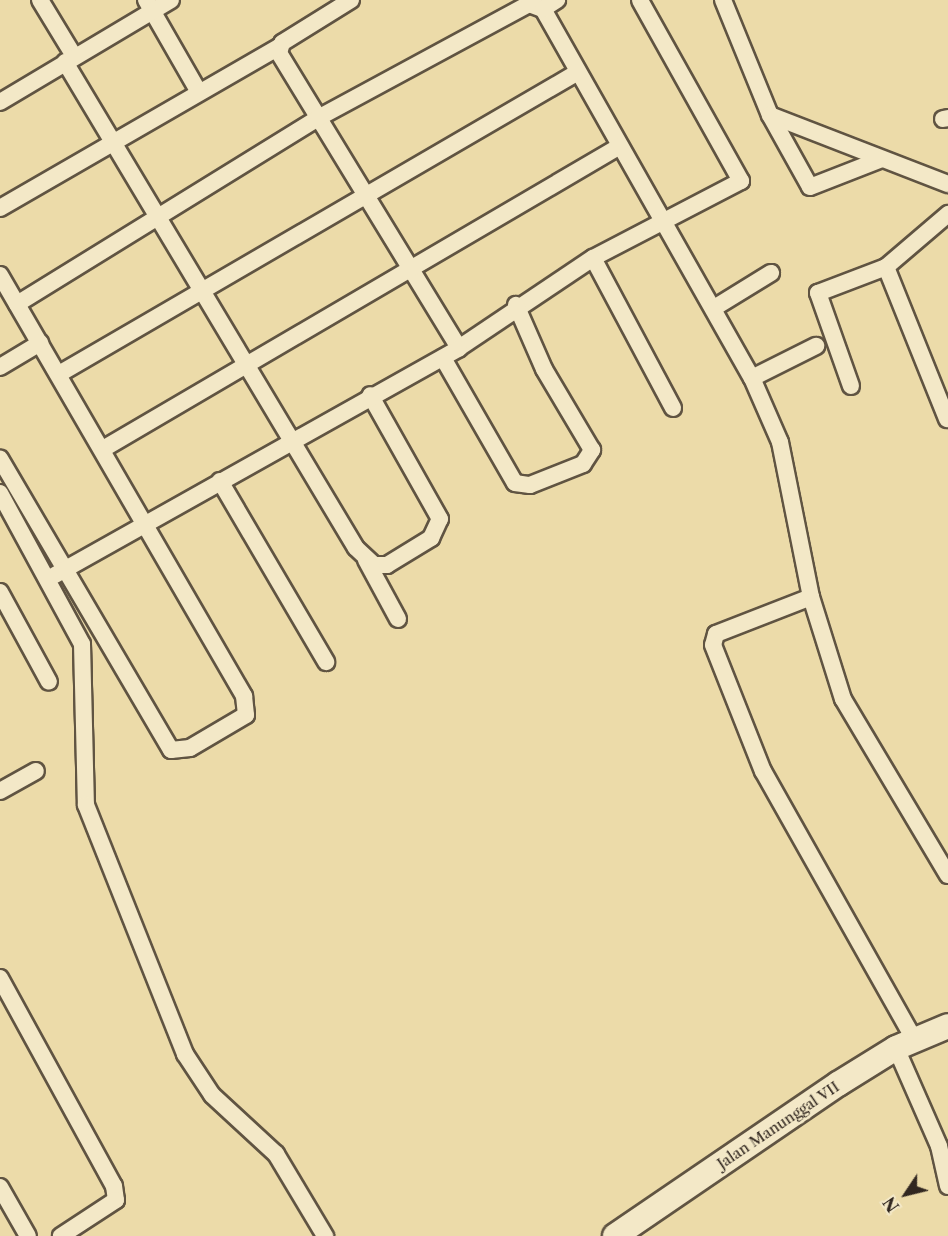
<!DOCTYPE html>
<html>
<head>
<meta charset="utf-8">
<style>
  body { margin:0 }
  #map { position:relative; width:948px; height:1236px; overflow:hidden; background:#ecdba9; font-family:"Libre Caslon Text",serif }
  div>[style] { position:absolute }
  .roads { filter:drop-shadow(2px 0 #605442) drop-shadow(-2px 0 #605442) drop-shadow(0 2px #605442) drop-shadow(0 -2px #605442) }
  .street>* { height:16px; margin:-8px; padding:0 8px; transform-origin:8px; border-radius:8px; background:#f3e8c7 }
  .secondary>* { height:24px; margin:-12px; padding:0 12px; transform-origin:12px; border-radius:12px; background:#f3e8c7 }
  span { translate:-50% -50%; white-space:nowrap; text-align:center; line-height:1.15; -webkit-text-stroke:5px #f3e8c7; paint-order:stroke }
  .street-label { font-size:15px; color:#312720 }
  .north { position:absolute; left:876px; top:1164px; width:60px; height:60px; -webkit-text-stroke:4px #f3e8c7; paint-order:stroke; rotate:235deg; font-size:16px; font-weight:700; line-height:24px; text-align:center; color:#312720 }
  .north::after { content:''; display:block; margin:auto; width:21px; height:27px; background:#312720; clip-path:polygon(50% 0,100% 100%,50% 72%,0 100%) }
</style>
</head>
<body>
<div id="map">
  <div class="roads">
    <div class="street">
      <div style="left:40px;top:0;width:66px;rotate:58.7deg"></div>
      <div style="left:146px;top:0;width:106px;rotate:60.1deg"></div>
      <div style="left:351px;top:0;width:81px;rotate:148.1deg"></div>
      <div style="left:282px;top:43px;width:10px;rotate:107deg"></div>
      <div style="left:279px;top:53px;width:346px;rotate:58.6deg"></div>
      <div style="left:459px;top:348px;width:161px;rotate:-33.9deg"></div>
      <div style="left:593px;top:258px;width:167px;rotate:-27.5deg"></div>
      <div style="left:741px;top:181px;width:207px;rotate:-119.2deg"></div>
      <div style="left:723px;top:0;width:124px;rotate:67.8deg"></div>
      <div style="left:770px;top:115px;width:191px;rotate:21.2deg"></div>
      <div style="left:543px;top:9px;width:424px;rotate:60.5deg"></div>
      <div style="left:752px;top:378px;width:70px;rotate:66.4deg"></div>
      <div style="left:780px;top:442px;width:158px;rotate:78.7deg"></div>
      <div style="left:811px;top:597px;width:107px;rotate:72.6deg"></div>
      <div style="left:843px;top:699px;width:205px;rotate:59.2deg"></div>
      <div style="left:65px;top:62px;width:566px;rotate:59.09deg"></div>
      <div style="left:356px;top:548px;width:25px;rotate:43deg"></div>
      <div style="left:374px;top:565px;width:13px"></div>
      <div style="left:387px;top:565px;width:52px;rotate:-31.5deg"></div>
      <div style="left:431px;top:538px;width:21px;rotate:-65deg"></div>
      <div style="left:440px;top:519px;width:142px;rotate:-119.4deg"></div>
      <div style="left:0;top:102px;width:199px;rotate:-30.8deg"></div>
      <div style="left:770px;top:115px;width:82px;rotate:60.9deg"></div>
      <div style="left:810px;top:187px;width:77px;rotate:-21.3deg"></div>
      <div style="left:943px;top:119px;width:5px;rotate:-11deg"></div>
      <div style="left:0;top:208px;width:322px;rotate:-30deg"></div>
      <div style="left:593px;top:258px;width:170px;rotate:61.9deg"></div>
      <div style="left:886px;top:267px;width:164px;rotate:68.1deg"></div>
      <div style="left:0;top:275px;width:487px;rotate:59.9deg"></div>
      <div style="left:244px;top:696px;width:19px;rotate:84deg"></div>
      <div style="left:246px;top:715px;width:65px;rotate:149.5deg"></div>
      <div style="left:190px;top:748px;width:19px;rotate:174deg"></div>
      <div style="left:171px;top:750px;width:338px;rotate:-120.4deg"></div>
      <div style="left:17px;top:304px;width:354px;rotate:-31.7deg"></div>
      <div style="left:318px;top:118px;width:240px;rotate:-28.4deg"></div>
      <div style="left:529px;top:4px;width:15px;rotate:20deg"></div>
      <div style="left:543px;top:9px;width:17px;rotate:-33deg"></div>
      <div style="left:714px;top:308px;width:67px;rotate:-31.6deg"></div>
      <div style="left:443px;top:358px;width:144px;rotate:60.1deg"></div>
      <div style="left:515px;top:483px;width:15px;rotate:8deg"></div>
      <div style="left:530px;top:485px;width:57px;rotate:-21.6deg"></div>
      <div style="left:583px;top:464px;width:17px;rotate:-57deg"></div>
      <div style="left:592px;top:450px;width:94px;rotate:-120.7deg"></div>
      <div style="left:544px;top:369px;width:70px;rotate:-113.6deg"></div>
      <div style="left:0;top:367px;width:47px;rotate:-31deg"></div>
      <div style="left:59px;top:374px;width:600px;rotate:-30.19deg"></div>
      <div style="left:752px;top:378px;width:72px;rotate:-26.6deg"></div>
      <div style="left:851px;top:386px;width:99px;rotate:-109.5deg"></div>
      <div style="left:818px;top:293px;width:73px;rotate:-20.9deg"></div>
      <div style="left:886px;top:267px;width:82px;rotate:-40.5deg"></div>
      <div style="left:103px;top:449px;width:599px;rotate:-30.37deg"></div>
      <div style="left:220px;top:481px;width:210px;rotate:59.6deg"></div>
      <div style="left:0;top:493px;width:172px;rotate:61.5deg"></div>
      <div style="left:82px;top:644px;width:161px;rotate:88.6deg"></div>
      <div style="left:86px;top:805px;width:268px;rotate:68.3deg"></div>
      <div style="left:185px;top:1054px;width:49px;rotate:56.6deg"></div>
      <div style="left:212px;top:1095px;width:87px;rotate:42.7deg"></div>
      <div style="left:276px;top:1154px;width:96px;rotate:59.1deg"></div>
      <div style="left:366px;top:560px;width:67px;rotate:61.5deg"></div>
      <div style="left:55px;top:575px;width:463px;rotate:-29.3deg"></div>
      <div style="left:0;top:592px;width:102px;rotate:61.4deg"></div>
      <div style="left:811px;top:597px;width:102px;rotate:158.7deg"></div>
      <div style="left:716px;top:634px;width:11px;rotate:105deg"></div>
      <div style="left:713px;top:645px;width:136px;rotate:68.4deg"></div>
      <div style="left:763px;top:771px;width:308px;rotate:60.6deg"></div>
      <div style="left:0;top:791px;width:41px;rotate:-29.1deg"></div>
      <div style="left:0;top:978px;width:237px;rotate:61.3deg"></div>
      <div style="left:114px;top:1186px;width:14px;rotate:82deg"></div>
      <div style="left:116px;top:1200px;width:66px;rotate:146.8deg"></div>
      <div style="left:896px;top:1048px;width:107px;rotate:66.3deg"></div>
      <div style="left:939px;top:1146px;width:41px;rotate:77.3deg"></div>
      <div style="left:0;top:1187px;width:56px;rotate:60.3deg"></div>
    </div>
    <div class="secondary">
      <div style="left:615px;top:1236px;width:270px;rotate:-34.3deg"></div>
      <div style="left:838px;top:1084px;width:68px;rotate:-31.8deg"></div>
      <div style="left:896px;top:1048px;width:56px;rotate:-22.9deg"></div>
    </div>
  </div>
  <div class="street-label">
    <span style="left:778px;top:1125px;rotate:-34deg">Jalan Manunggal VII</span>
  </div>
  <div class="north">N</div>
</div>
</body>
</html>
